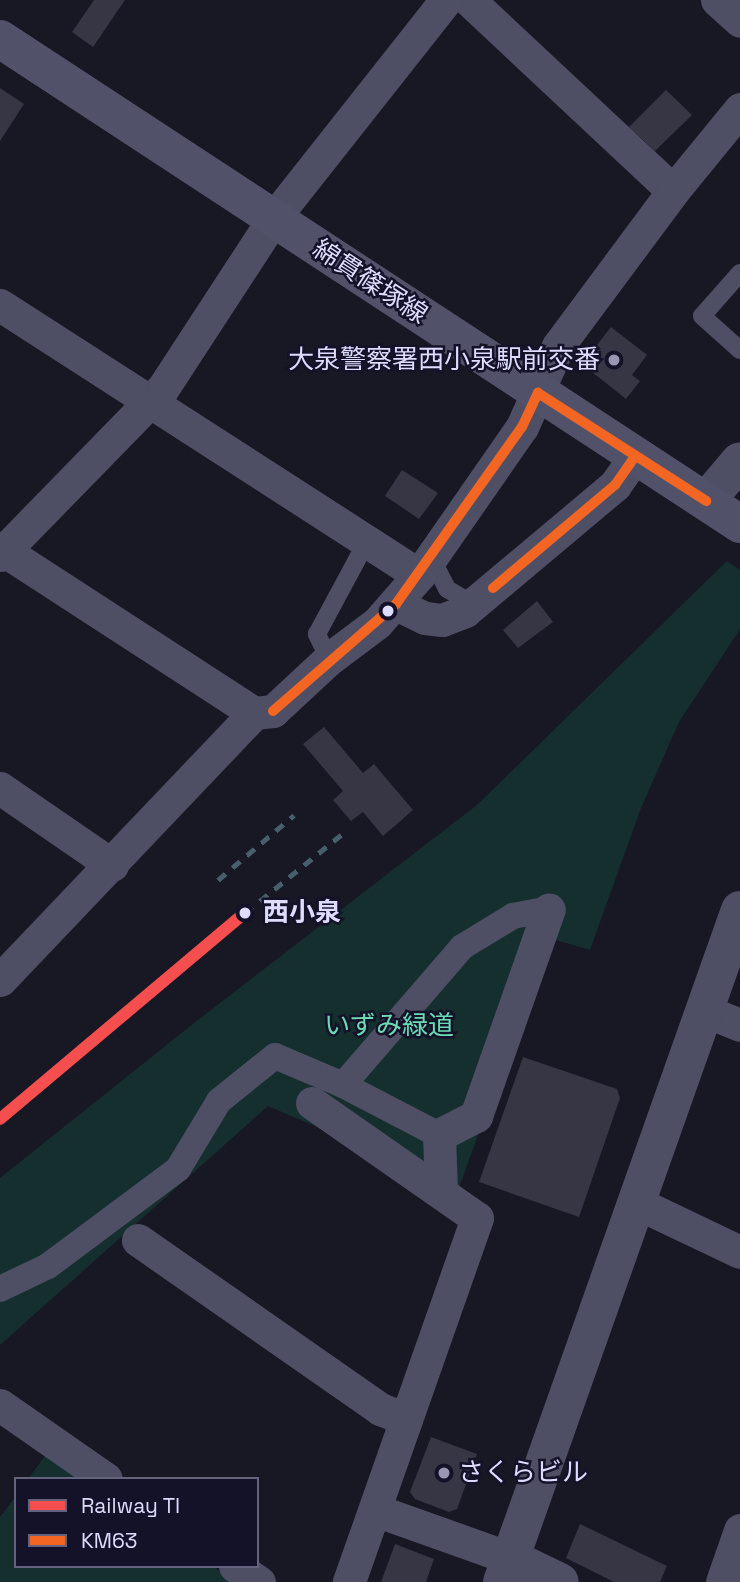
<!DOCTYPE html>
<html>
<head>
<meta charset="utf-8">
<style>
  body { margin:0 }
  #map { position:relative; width:740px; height:1582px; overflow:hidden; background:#181724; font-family:"Space Grotesk","Noto Sans JP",sans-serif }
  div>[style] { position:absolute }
  .green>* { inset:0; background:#152f2e }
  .building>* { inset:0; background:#363645 }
  .service>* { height:18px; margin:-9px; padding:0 9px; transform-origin:9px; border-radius:9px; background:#4e4e64 }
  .pedestrian>* { height:26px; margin:-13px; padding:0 13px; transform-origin:13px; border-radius:13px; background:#4e4e64 }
  .minor>* { height:33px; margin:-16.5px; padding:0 16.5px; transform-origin:16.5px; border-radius:16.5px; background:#4e4e64 }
  .tertiary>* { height:38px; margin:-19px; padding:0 19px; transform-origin:19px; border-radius:19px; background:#4e4e64 }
  .secondary>* { height:38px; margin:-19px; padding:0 19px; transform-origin:19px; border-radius:19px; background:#51526a }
  .rail>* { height:5px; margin-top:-2.5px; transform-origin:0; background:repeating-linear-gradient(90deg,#475e6b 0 10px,transparent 0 19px) }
  .bus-1>* { height:10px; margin:-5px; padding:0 5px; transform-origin:5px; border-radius:5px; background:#f26522 }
  .rail-1>* { height:12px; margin:-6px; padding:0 6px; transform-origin:6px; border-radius:6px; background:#f44e4e }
  .dots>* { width:19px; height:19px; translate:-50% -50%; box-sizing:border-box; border:4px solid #141229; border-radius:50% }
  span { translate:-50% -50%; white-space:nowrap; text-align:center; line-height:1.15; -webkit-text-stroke:5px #141229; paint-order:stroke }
  .street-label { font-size:26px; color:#dddcfd }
  .poi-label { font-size:26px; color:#dddcfd }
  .right { translate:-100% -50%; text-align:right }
  .left { translate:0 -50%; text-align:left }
  .stop-label { font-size:26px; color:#dddcfd; font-weight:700 }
  .park-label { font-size:26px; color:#6adbb4 }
  .legend { position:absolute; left:14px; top:1477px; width:245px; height:91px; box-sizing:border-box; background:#141229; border:2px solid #64637e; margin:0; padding:9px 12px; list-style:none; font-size:21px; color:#dddcfd }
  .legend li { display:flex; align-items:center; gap:14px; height:35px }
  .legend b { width:35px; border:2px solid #64637e }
</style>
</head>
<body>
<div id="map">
  <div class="green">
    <div style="clip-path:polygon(727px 561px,740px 570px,740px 629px,679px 722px,641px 808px,590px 950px,549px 938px,459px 1188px,268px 1106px,0 1345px,0 1178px,194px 1023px,477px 805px)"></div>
    <div style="clip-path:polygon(45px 1456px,79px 1479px,28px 1479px)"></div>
    <div style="clip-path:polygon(16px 1496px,16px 1566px,212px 1566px,236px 1582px,0 1582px,0 1517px)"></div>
  </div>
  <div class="building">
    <div style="clip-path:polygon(94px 0,125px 0,93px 47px,72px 32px)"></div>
    <div style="clip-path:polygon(0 88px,24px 104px,0 141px)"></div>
    <div style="clip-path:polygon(666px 90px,692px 115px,655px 151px,629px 127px)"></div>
    <div style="clip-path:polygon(611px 327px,647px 355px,632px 375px,640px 381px,626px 399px,582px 364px)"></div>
    <div style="clip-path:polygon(402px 470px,438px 493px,419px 519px,385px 496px)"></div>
    <div style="clip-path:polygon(537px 601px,553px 622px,518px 648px,503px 630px)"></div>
    <div style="clip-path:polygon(324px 727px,363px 773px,374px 764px,413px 810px,383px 836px,363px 812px,351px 821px,333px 800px,343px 791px,303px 744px)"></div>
    <div style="clip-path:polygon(523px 1057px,617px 1089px,620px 1098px,579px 1217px,479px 1182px)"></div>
    <div style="clip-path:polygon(431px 1437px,477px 1454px,457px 1509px,449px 1512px,415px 1499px,410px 1492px)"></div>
    <div style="clip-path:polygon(580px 1524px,667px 1566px,660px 1582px,614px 1582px,566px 1558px)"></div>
    <div style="clip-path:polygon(395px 1544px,434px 1559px,426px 1582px,381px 1582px)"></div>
  </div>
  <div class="service">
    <div style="left:740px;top:273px;width:57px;rotate:131.5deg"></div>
    <div style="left:702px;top:316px;width:51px;rotate:41.8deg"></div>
    <div style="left:436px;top:552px;width:17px;rotate:87deg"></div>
    <div style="left:437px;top:569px;width:22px;rotate:63deg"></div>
    <div style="left:447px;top:589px;width:20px;rotate:30deg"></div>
    <div style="left:464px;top:599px;width:17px;rotate:-7deg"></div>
    <div style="left:329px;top:659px;width:28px;rotate:-116deg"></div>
    <div style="left:317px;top:634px;width:103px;rotate:-61.7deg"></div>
  </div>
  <div class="pedestrian">
    <div style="left:343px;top:1085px;width:108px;rotate:27.5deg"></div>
    <div style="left:0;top:1289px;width:53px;rotate:-25.6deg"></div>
    <div style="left:48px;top:1266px;width:162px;rotate:-36.7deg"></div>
    <div style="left:178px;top:1169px;width:79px;rotate:-58.9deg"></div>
    <div style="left:219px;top:1101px;width:72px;rotate:-38.8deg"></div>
    <div style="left:275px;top:1056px;width:74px;rotate:23.1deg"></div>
    <div style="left:343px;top:1085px;width:182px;rotate:-49.2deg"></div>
    <div style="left:462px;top:947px;width:60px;rotate:-31.3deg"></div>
    <div style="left:513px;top:916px;width:37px;rotate:-11deg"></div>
  </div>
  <div class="minor">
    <div style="left:469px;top:0;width:279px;rotate:43.1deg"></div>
    <div style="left:717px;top:0;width:31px;rotate:42deg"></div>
    <div style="left:0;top:305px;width:498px;rotate:32.8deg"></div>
    <div style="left:0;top:548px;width:303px;rotate:33deg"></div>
    <div style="left:254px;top:713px;width:19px;rotate:-6deg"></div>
    <div style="left:273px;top:711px;width:76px;rotate:-42.9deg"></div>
    <div style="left:329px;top:659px;width:60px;rotate:-36.9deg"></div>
    <div style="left:377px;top:623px;width:64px;rotate:-48.8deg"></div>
    <div style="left:419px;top:575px;width:180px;rotate:-55.2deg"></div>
    <div style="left:522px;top:427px;width:89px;rotate:-66deg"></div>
    <div style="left:558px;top:346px;width:193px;rotate:-53.4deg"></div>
    <div style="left:673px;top:191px;width:106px;rotate:-50.7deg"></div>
    <div style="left:0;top:555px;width:233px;rotate:-45.7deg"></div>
    <div style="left:163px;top:388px;width:202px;rotate:-56.9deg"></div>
    <div style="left:273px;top:219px;width:279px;rotate:-51.7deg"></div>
    <div style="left:396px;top:604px;width:32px;rotate:26deg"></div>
    <div style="left:425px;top:618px;width:17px;rotate:7deg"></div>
    <div style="left:442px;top:620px;width:25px;rotate:-21deg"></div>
    <div style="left:465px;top:611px;width:196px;rotate:-40deg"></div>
    <div style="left:615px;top:485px;width:35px;rotate:-55deg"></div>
    <div style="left:0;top:788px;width:136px;rotate:34.5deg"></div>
    <div style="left:0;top:980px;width:369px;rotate:-46.4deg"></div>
    <div style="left:703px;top:1010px;width:40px;rotate:22deg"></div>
    <div style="left:312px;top:1103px;width:201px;rotate:34.9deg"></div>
    <div style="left:477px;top:1218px;width:386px;rotate:109.4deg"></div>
    <div style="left:441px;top:1192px;width:57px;rotate:-92deg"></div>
    <div style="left:439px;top:1135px;width:42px;rotate:-27.2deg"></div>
    <div style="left:476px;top:1116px;width:219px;rotate:-70.6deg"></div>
    <div style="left:635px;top:1202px;width:116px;rotate:25.5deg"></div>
    <div style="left:138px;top:1240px;width:295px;rotate:34.9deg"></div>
    <div style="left:380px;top:1409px;width:28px;rotate:21deg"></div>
    <div style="left:0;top:1405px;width:129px;rotate:34.9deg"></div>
    <div style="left:375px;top:1510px;width:143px;rotate:19.6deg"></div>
    <div style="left:235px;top:1566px;width:29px;rotate:34deg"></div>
    <div style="left:722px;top:1582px;width:55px;rotate:-70.9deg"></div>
  </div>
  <div class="tertiary">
    <div style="left:706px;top:501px;width:52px;rotate:-49.6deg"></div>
    <div style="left:510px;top:1558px;width:55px;rotate:25.6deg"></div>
    <div style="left:502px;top:1582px;width:713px;rotate:-70.5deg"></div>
  </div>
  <div class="secondary">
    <div style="left:0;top:39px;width:885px;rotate:33.24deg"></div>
  </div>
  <div class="rail">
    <div style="left:218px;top:880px;width:100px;rotate:-40.5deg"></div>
    <div style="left:245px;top:913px;width:124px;rotate:-39.1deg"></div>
  </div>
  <div class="bus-1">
    <div style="left:493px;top:588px;width:160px;rotate:-40.2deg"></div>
    <div style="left:615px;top:485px;width:35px;rotate:-55deg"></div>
    <div style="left:273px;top:711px;width:163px;rotate:-41deg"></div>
    <div style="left:396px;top:604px;width:217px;rotate:-54.6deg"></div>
    <div style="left:522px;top:427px;width:38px;rotate:-65deg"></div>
    <div style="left:538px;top:393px;width:200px;rotate:32.7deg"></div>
  </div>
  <div class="rail-1">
    <div style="left:0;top:1119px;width:320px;rotate:-40.1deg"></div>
  </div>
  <div class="dots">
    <div style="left:614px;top:360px;background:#9897b1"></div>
    <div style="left:388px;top:611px;background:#dddcfd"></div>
    <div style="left:245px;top:913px;background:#dddcfd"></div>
    <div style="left:444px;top:1473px;background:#9897b1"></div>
  </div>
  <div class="street-label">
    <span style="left:370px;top:282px;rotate:33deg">綿貫篠塚線</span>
  </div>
  <div class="poi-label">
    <span class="right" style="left:600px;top:360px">大泉警察署西小泉駅前交番</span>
    <span class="left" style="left:458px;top:1473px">さくらビル</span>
  </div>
  <div class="stop-label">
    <span class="left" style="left:263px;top:913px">西小泉</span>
  </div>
  <div class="park-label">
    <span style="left:389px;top:1026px">いずみ緑道</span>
  </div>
  <ul class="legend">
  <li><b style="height:9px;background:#f44e4e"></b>Railway TI</li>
  <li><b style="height:9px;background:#f26522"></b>KM63</li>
  </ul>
</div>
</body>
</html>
